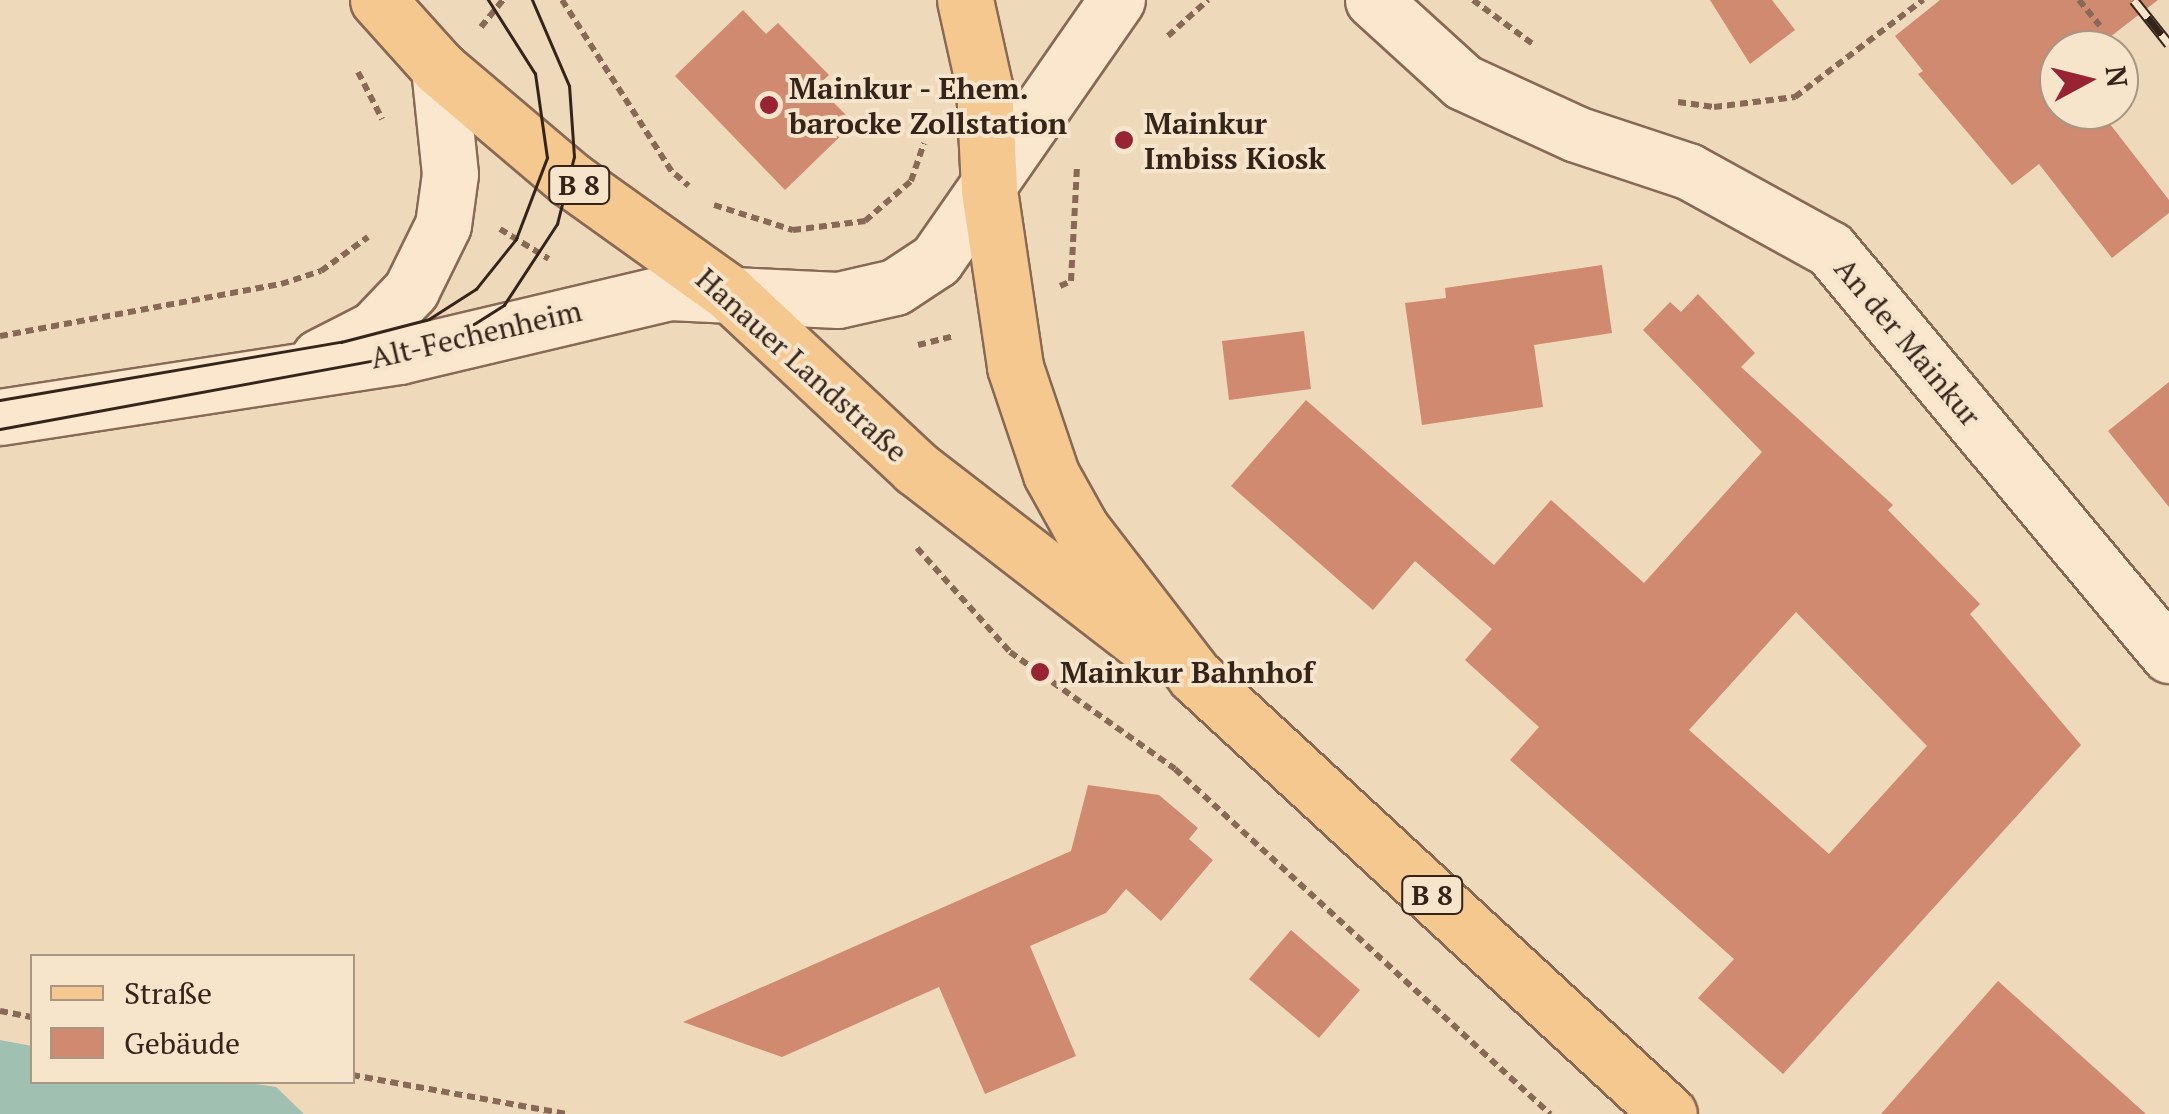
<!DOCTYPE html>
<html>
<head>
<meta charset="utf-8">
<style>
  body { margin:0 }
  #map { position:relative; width:2169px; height:1114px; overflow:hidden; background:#efd9bb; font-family:"PT Serif",serif }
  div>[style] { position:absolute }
  .water>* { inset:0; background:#a0c0b2 }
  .building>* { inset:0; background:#cf8a6f }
  .path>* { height:6px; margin-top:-3px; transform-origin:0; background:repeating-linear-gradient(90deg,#876955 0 8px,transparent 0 13px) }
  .roads { filter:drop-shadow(2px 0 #876955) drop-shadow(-2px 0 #876955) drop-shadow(0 2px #876955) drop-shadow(0 -2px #876955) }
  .minor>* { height:55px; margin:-27.5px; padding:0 27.5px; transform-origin:27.5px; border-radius:27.5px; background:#fae7ce }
  .major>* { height:55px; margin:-27.5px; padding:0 27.5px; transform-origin:27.5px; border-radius:27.5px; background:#f5c890 }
  .tram>* { height:2.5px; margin:-1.25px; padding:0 1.25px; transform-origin:1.25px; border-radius:1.25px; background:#35241a }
  .rail>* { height:11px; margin-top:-5.5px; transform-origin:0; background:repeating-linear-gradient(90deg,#f6e4cb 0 22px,#35241a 0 44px); box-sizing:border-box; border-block:2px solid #35241a }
  .dots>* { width:28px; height:28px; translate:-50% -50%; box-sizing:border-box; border:5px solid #f6e4cb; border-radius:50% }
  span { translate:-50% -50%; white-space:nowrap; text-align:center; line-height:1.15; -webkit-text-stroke:8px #f6e4cb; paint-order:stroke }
  .shield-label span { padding:2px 8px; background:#f6e4cb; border:2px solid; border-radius:8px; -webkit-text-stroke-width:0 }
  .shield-label { font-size:28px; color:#35241a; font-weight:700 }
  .poi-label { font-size:30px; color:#35241a; font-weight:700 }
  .left { translate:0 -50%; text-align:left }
  .street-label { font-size:30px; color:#35241a }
  .legend { position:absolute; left:30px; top:954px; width:325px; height:130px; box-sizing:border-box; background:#f6e4cb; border:2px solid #a99784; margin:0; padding:12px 18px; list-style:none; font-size:30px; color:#35241a }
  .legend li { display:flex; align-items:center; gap:20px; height:50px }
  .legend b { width:50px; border:2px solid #a99784 }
  .north { position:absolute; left:2039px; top:30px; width:100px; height:100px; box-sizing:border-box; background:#f6e4cb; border:2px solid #a99784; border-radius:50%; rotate:83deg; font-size:28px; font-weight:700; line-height:40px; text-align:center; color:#35241a }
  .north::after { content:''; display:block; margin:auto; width:35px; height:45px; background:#982333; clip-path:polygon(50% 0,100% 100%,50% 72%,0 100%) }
</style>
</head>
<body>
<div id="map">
  <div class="water">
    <div style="clip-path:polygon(0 1040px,32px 1046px,32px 1082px,242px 1082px,276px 1087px,304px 1114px,0 1114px)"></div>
  </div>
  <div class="building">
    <div style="clip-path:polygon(1710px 0,1772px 0,1795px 30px,1750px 64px)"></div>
    <div style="clip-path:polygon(1940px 0,2158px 0,2093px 50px,2059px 50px,2059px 110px,2099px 110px,2169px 200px,2169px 213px,2112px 258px,2039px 164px,2012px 185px,1918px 74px,1923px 71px,1895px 36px)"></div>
    <div style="clip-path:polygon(743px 10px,766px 34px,778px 23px,829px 75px,817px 86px,854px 123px,785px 190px,675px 76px)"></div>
    <div style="clip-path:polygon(1602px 265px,1612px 333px,1534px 345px,1543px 407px,1422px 425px,1405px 303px,1446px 298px,1445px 288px)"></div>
    <div style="clip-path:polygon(evenodd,1698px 294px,1755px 353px,1741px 367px,1893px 505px,1888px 510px,1980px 604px,1970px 614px,2081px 745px,1783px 1074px,1698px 998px,1734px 959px,1510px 760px,1539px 727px,1465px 660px,1492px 629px,1415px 561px,1373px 610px,1231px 486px,1306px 400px,1494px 565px,1551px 500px,1644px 583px,1762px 452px,1643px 330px,1670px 302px,1681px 312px,1698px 294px,1796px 612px,1927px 746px,1829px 854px,1689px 730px,1796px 612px)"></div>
    <div style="clip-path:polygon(1304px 331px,1311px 389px,1229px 400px,1222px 341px)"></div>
    <div style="clip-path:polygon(2169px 382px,2169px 507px,2108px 431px)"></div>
    <div style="clip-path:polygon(1088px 785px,1159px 795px,1198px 828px,1189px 839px,1213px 860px,1161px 921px,1126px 889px,1106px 913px,1030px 946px,1076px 1056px,985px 1094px,939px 987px,782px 1057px,683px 1022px,1071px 851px)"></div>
    <div style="clip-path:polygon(1291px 930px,1360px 990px,1319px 1038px,1249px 979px)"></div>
    <div style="clip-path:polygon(1998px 981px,2146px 1114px,1881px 1114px)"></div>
  </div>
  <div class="path">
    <div style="left:562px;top:0;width:208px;rotate:57.4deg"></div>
    <div style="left:1473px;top:0;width:74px;rotate:36.3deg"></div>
    <div style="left:2079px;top:0;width:33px;rotate:51deg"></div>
    <div style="left:481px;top:27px;width:35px;rotate:-51deg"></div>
    <div style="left:1168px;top:36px;width:54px;rotate:-42deg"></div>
    <div style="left:358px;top:72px;width:53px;rotate:62.9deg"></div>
    <div style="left:1678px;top:102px;width:36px;rotate:8deg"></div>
    <div style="left:1714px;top:107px;width:82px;rotate:-7deg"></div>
    <div style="left:1795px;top:97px;width:161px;rotate:-37.2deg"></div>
    <div style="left:675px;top:174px;width:18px;rotate:41deg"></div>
    <div style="left:714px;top:205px;width:83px;rotate:17.6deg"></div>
    <div style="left:793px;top:230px;width:73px;rotate:-7.1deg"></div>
    <div style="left:865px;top:221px;width:61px;rotate:-41deg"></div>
    <div style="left:911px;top:181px;width:40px;rotate:-71.1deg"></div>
    <div style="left:500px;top:229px;width:57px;rotate:31.5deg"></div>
    <div style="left:1060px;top:286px;width:12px;rotate:-24deg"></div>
    <div style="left:1071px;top:281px;width:116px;rotate:-87deg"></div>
    <div style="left:0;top:336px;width:286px;rotate:-10.5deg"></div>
    <div style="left:281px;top:284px;width:42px;rotate:-18deg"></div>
    <div style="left:321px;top:271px;width:58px;rotate:-35.9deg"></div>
    <div style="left:918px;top:345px;width:37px;rotate:-14deg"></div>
    <div style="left:917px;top:548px;width:140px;rotate:48.2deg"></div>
    <div style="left:1010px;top:652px;width:202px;rotate:35.3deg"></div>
    <div style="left:1175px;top:769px;width:510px;rotate:42.61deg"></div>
    <div style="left:0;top:1011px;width:33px;rotate:11deg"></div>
    <div style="left:352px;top:1075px;width:218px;rotate:10.3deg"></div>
  </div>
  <div class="roads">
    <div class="minor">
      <div style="left:1373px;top:0;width:122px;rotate:42.3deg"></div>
      <div style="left:1463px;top:82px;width:124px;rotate:24.7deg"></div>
      <div style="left:1576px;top:134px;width:118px;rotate:18.3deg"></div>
      <div style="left:1688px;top:171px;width:162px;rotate:28.8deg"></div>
      <div style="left:1830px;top:249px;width:529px;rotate:50.14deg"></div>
      <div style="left:319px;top:357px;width:62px;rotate:-27deg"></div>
      <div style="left:374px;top:329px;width:54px;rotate:-46.5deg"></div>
      <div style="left:411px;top:290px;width:72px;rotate:-63.8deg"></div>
      <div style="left:443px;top:225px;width:51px;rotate:-82.2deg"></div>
      <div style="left:450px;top:174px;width:107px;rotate:-95.9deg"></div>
      <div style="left:0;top:417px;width:404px;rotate:-8.7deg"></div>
      <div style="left:399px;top:356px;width:277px;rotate:-13.3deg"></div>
      <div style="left:669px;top:292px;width:169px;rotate:2.7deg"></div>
      <div style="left:838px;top:300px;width:58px;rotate:-12.8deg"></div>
      <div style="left:895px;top:287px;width:49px;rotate:-33.4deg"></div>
      <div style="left:936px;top:260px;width:317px;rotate:-55.2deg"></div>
    </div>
    <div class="major">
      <div style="left:378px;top:0;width:91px;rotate:48.1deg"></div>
      <div style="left:439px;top:68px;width:172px;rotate:40.3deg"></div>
      <div style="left:570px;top:179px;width:194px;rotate:35.6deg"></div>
      <div style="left:728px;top:292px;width:258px;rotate:43.1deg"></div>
      <div style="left:916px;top:468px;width:296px;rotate:37.7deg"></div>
      <div style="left:965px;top:0;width:88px;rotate:77.5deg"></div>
      <div style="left:984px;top:86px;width:104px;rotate:87.2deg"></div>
      <div style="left:989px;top:190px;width:179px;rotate:81.6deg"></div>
      <div style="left:1015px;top:367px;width:113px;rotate:71.4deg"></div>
      <div style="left:1051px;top:474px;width:62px;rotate:60.9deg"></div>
      <div style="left:1081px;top:528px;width:187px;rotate:52.4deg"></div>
      <div style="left:1195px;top:676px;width:645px;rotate:42.74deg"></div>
    </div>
  </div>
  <div class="tram">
    <div style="left:0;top:400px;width:346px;rotate:-9.7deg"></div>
    <div style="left:341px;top:342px;width:91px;rotate:-14.6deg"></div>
    <div style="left:429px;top:319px;width:56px;rotate:-32.6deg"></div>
    <div style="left:476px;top:289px;width:64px;rotate:-51.3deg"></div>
    <div style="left:516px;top:239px;width:87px;rotate:-69.1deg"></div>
    <div style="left:547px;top:158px;width:85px;rotate:-98.1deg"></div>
    <div style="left:535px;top:74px;width:88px;rotate:-122.4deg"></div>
    <div style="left:0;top:429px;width:406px;rotate:-10.4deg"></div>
    <div style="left:399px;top:356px;width:59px;rotate:-19.7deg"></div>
    <div style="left:455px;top:336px;width:58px;rotate:-32.3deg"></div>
    <div style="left:504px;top:305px;width:97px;rotate:-56.8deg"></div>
    <div style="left:557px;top:224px;width:69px;rotate:-75.8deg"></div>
    <div style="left:574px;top:157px;width:71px;rotate:-94deg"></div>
    <div style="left:569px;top:86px;width:94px;rotate:-113.3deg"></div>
  </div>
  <div class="rail">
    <div style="left:2134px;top:0;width:56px;rotate:51.5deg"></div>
  </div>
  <div class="dots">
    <div style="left:769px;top:105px;background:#982333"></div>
    <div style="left:1124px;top:140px;background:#982333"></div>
    <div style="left:1040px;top:672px;background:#982333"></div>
  </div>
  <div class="shield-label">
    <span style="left:579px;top:185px">B 8</span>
    <span style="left:1432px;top:895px">B 8</span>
  </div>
  <div class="poi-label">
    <span class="left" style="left:789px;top:105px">Mainkur - Ehem.<br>barocke Zollstation</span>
    <span class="left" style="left:1144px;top:140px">Mainkur<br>Imbiss Kiosk</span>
    <span class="left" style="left:1060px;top:672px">Mainkur Bahnhof</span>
  </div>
  <div class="street-label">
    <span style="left:476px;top:334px;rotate:-13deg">Alt-Fechenheim</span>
    <span style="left:1908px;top:342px;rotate:50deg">An der Mainkur</span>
    <span style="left:802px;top:365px;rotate:42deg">Hanauer Landstraße</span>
  </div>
  <ul class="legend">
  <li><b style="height:12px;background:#f5c890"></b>Straße</li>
  <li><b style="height:28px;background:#cf8a6f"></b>Gebäude</li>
  </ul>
  <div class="north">N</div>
</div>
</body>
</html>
